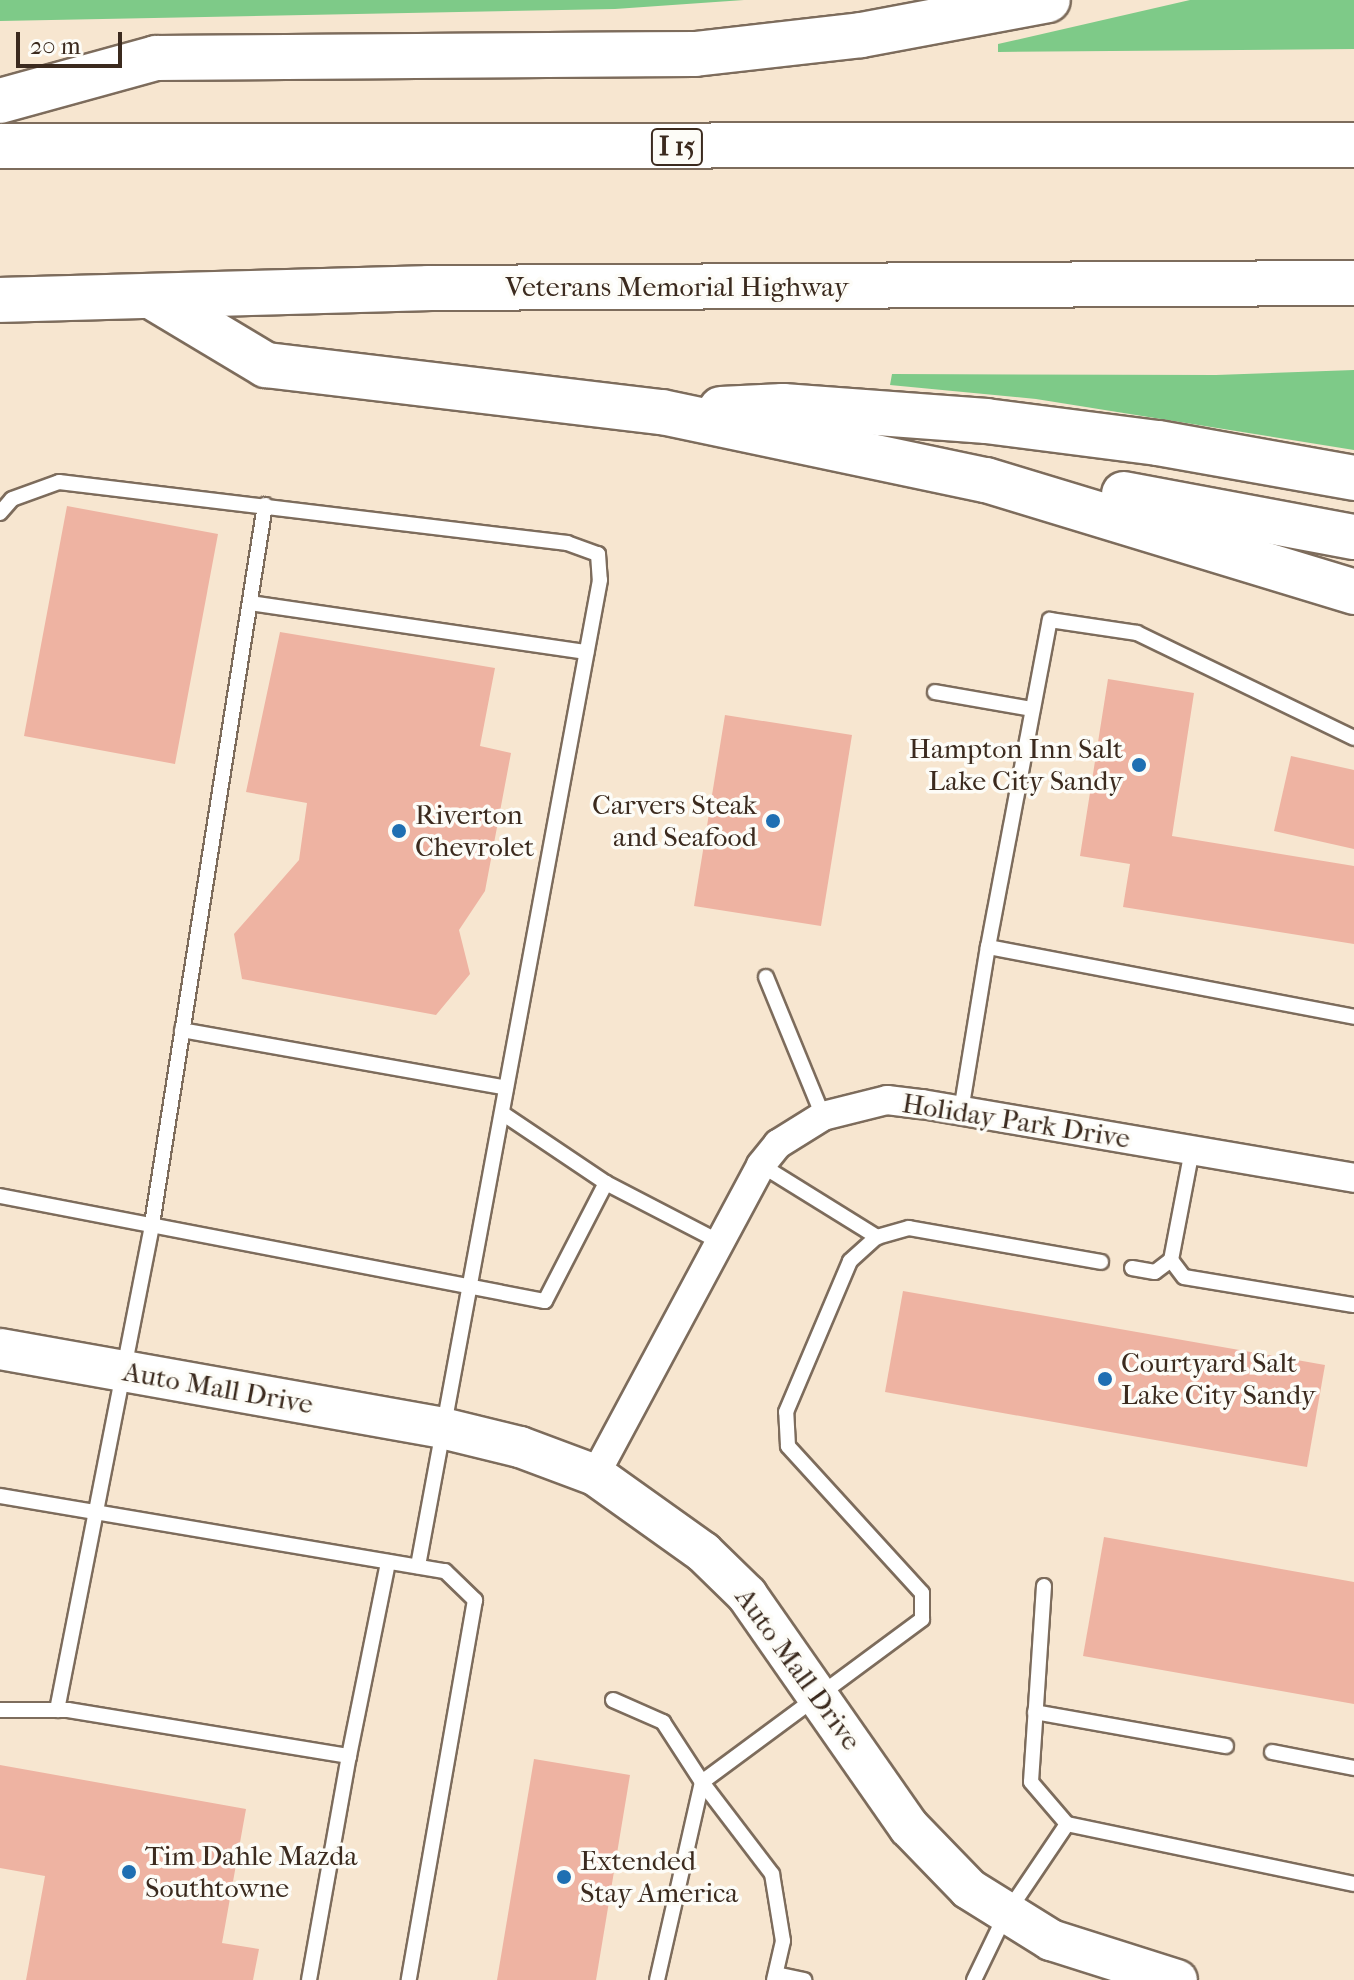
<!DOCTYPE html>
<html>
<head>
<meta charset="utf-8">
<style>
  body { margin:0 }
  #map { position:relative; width:1354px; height:1980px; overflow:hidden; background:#f7e6d0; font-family:"IM FELL French Canon",serif }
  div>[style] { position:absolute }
  .green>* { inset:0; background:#7eca88 }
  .building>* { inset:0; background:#eeb3a2 }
  .roads { filter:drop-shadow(2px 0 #7d6c5c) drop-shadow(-2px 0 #7d6c5c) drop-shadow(0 2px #7d6c5c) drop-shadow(0 -2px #7d6c5c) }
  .lane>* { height:14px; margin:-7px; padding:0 7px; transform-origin:7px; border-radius:7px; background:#fff }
  .street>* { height:28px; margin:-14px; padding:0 14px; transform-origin:14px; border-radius:14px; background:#fff }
  .secondary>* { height:40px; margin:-20px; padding:0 20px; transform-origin:20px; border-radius:20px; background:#fff }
  .highway>* { height:44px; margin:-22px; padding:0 22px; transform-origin:22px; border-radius:22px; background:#fff }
  .dots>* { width:22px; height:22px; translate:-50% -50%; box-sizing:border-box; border:4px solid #fdfcf7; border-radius:50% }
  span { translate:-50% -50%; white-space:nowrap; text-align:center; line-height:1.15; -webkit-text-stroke:7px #fdfcf7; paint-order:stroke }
  .shield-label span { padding:2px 6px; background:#fdfcf7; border:2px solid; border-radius:6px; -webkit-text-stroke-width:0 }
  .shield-label { font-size:26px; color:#3b2a1e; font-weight:700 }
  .street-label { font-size:28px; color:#3b2a1e }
  .poi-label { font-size:28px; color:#3b2a1e }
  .right { translate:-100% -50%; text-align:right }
  .left { translate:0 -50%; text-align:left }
  .scale { position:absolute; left:16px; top:32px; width:106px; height:36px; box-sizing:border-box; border:4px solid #3b2a1e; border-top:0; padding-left:10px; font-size:24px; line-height:28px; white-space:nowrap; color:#3b2a1e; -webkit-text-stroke:6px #fdfcf7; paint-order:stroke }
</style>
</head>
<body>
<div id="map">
  <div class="green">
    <div style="clip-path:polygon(0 0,744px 0,615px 9px,0 21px)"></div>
    <div style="clip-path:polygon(1190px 0,1354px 0,1354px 49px,998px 52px,998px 44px)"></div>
    <div style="clip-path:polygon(1354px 370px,1354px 450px,1036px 399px,890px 385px,892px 374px,1216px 375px)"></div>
  </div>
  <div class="building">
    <div style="clip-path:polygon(67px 506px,218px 534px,175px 764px,24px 736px)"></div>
    <div style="clip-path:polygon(280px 632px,495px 668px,480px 746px,511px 753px,485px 891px,459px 930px,470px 974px,436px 1015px,242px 979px,234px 934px,299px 860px,307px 803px,246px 792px)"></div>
    <div style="clip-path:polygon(1108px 679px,1194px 693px,1172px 836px,1354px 866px,1354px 944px,1123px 907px,1130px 864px,1080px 856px)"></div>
    <div style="clip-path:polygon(725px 715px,852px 735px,821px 926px,694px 906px)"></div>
    <div style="clip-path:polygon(1291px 756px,1354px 770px,1354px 849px,1274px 831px)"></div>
    <div style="clip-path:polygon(903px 1291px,1325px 1365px,1307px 1467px,885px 1392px)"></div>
    <div style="clip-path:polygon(1104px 1537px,1354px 1582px,1354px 1704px,1083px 1656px)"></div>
    <div style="clip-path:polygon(534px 1759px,630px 1775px,596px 1980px,497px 1980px)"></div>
    <div style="clip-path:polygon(0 1765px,246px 1809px,222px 1943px,259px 1949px,253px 1980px,26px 1980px,45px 1876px,0 1868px)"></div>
  </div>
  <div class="roads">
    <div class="lane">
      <div style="left:0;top:513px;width:18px;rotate:-49deg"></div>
      <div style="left:12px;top:499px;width:50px;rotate:-19.9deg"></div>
      <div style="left:59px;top:482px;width:512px;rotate:6.85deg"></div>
      <div style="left:567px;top:543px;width:33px;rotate:20deg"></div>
      <div style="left:598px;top:554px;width:26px;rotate:86deg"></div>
      <div style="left:600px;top:580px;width:1003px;rotate:100.46deg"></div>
      <div style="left:250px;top:603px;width:340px;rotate:8.3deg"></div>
      <div style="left:935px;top:692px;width:98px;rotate:9.9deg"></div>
      <div style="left:988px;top:947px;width:333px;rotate:-79.3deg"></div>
      <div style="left:1050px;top:620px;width:88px;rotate:8.5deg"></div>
      <div style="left:1137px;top:633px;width:241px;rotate:25.8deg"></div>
      <div style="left:766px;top:977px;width:150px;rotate:67.7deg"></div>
      <div style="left:182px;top:1030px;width:329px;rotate:10.1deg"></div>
      <div style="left:961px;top:1111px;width:166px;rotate:-80.7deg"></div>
      <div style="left:988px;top:947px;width:373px;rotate:10.8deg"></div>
      <div style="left:502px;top:1113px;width:125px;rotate:33.9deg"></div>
      <div style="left:1192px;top:1150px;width:112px;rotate:100.8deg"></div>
      <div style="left:1171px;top:1260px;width:21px;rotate:53deg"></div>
      <div style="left:1184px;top:1277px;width:172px;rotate:9.4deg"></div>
      <div style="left:761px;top:1165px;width:137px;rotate:31.8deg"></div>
      <div style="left:0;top:1196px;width:555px;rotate:10.91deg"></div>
      <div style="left:545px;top:1301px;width:133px;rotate:-62.7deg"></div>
      <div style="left:606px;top:1183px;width:128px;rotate:27.4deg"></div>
      <div style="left:1132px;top:1268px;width:23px;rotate:10deg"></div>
      <div style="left:1155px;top:1272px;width:20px;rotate:-37deg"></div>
      <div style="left:0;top:1496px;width:451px;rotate:9.6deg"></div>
      <div style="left:445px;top:1571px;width:42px;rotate:44deg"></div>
      <div style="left:475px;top:1600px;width:386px;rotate:99.9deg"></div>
      <div style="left:1044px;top:1586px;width:196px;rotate:93.8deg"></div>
      <div style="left:1031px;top:1782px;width:55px;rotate:49.4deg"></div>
      <div style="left:1067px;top:1824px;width:293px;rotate:11.8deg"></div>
      <div style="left:613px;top:1700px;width:55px;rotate:23.7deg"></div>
      <div style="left:663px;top:1722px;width:72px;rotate:57deg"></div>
      <div style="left:702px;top:1782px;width:203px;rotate:102.8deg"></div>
      <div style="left:0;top:1710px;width:68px"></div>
      <div style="left:68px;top:1710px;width:285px;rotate:9.3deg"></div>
      <div style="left:349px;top:1756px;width:198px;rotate:-78.6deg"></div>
      <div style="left:57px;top:1710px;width:495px;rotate:-78.9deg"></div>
      <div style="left:152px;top:1224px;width:728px;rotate:-81.07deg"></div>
      <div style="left:1035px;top:1712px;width:194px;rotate:10.1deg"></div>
      <div style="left:1272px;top:1752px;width:84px;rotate:11deg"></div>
      <div style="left:776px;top:1974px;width:29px;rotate:12deg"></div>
      <div style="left:309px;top:1980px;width:228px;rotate:-79.9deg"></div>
      <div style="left:774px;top:1980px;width:40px;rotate:-77deg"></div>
      <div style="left:783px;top:1941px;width:68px;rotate:-99.3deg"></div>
      <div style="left:772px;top:1874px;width:116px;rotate:-127.3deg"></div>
      <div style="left:702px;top:1782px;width:274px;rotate:-36.5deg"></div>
      <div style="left:922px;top:1619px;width:26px;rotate:-90deg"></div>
      <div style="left:922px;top:1593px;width:199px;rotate:-132.4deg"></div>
      <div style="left:788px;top:1446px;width:34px;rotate:-93deg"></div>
      <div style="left:786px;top:1412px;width:164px;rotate:-67deg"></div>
      <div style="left:850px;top:1261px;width:36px;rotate:-42deg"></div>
      <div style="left:877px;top:1237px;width:33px;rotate:-16deg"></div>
      <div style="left:909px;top:1228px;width:195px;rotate:10deg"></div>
      <div style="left:974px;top:1980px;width:71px;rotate:-64.2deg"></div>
      <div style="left:1005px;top:1916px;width:111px;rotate:-56deg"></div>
    </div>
    <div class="street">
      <div style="left:595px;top:1475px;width:352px;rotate:-61.8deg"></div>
      <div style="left:761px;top:1165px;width:27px;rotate:-51deg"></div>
      <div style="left:778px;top:1144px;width:53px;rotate:-31.9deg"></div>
      <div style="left:823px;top:1116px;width:66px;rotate:-14deg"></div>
      <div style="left:887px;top:1100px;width:35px;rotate:7deg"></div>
      <div style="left:922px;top:1104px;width:438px;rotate:9.7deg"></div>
    </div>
    <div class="secondary">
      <div style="left:0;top:1349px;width:449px;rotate:10.1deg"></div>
      <div style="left:442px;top:1428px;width:80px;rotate:13.7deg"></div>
      <div style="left:520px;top:1447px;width:80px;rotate:20.5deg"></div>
      <div style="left:595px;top:1475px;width:133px;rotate:35.5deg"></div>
      <div style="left:703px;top:1552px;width:62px;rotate:44.3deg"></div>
      <div style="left:747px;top:1595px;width:283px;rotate:55.1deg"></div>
      <div style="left:909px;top:1827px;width:86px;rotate:45.9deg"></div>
      <div style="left:969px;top:1889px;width:97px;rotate:31.9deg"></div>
      <div style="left:1051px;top:1940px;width:132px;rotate:17.6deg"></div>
    </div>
    <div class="highway">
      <div style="left:0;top:101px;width:162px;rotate:-15.4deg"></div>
      <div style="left:156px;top:58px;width:539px;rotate:-0.43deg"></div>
      <div style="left:695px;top:54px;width:167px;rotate:-6.5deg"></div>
      <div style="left:861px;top:35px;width:190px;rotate:-10.6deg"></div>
      <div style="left:0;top:146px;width:1354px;rotate:-0.04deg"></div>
      <div style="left:154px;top:298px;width:131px;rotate:30.9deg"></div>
      <div style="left:266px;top:365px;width:399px;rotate:6.8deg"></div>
      <div style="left:662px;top:412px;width:331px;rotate:11.9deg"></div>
      <div style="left:986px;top:480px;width:385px;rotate:16.9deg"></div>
      <div style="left:0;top:300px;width:428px;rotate:-1.6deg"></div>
      <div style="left:428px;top:288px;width:926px;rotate:-0.31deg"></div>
      <div style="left:721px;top:409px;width:62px;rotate:-2.8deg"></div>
      <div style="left:783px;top:406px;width:204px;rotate:4.2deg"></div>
      <div style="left:986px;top:421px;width:173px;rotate:7.3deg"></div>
      <div style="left:1158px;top:443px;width:199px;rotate:10.1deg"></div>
      <div style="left:1124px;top:494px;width:234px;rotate:10.6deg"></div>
    </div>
  </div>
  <div class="dots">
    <div style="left:1139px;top:765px;background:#1f6fb2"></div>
    <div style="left:773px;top:821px;background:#1f6fb2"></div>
    <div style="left:399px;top:831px;background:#1f6fb2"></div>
    <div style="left:1105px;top:1379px;background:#1f6fb2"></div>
    <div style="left:129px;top:1872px;background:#1f6fb2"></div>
    <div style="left:564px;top:1877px;background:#1f6fb2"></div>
  </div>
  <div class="shield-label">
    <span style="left:677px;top:147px">I 15</span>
  </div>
  <div class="street-label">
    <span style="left:677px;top:287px">Veterans Memorial Highway</span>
    <span style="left:1016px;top:1121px;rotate:9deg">Holiday Park Drive</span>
    <span style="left:218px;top:1388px;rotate:10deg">Auto Mall Drive</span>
    <span style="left:798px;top:1669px;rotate:54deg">Auto Mall Drive</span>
  </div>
  <div class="poi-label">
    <span class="right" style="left:1123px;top:765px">Hampton Inn Salt<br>Lake City Sandy</span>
    <span class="right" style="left:757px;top:821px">Carvers Steak<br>and Seafood</span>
    <span class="left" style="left:415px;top:831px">Riverton<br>Chevrolet</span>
    <span class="left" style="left:1121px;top:1379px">Courtyard Salt<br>Lake City Sandy</span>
    <span class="left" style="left:145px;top:1872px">Tim Dahle Mazda<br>Southtowne</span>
    <span class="left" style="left:580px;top:1877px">Extended<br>Stay America</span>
  </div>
  <div class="scale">20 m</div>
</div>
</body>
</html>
